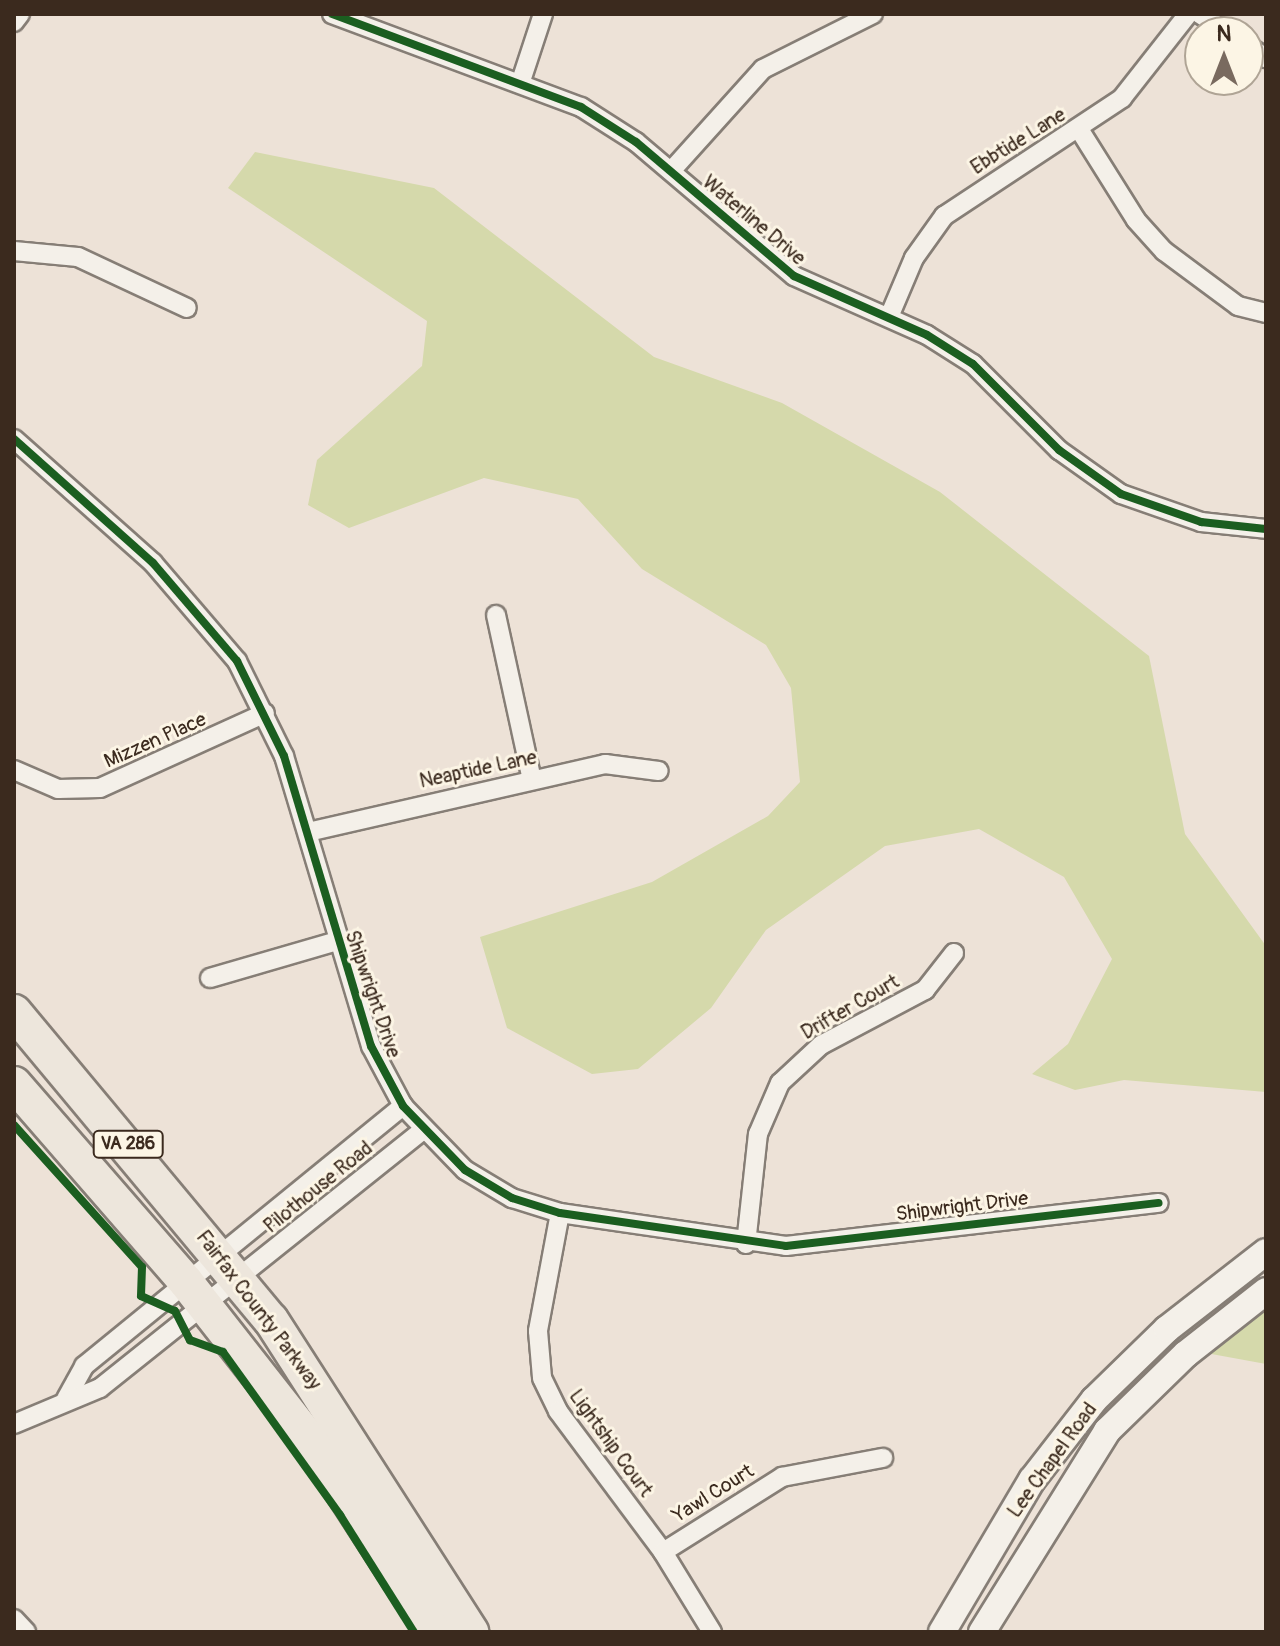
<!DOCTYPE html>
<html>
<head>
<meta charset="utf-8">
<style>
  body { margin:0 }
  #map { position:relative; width:1280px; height:1646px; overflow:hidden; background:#ede2d7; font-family:Pangolin,sans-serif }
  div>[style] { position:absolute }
  .green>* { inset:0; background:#d5d9ab }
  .roads { filter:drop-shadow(2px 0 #867e76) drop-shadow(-2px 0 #867e76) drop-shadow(0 2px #867e76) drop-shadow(0 -2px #867e76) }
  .street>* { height:18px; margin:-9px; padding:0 9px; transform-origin:9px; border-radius:9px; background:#f4f0e9 }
  .secondary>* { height:26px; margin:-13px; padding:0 13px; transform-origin:13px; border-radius:13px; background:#f4f0e9 }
  .highway>* { height:34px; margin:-17px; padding:0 17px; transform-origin:17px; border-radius:17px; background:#ede6dc }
  .cycleway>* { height:8px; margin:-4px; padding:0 4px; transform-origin:4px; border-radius:4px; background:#1b5e20 }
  span { translate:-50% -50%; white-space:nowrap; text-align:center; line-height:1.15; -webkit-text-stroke:6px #fcf5e5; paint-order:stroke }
  .shield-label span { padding:2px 6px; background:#fcf5e5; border:2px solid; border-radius:6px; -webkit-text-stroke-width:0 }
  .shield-label { font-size:18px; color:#3b2a1e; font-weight:700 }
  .street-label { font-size:20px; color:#3b2a1e }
  .frame { position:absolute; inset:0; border:16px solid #3b2a1e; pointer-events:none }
  .north { position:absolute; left:1184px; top:16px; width:80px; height:80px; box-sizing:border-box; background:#fcf5e5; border:2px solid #afa495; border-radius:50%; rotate:0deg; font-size:22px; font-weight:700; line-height:32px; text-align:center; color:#3b2a1e }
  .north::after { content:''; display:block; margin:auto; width:28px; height:36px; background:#796a5f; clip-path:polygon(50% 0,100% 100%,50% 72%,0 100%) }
</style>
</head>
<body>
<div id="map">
  <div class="green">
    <div style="clip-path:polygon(255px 152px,434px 188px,654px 357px,782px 403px,940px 492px,1149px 656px,1185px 834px,1266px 946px,1266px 1092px,1124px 1080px,1075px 1090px,1032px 1074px,1068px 1044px,1112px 959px,1064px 877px,979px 829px,885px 846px,766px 930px,711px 1008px,638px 1069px,592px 1074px,507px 1028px,480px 937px,652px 882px,768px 816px,800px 782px,791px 688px,766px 645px,642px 569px,578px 499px,484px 478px,349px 528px,308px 505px,317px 460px,422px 366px,427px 321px,228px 188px)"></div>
    <div style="clip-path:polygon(1266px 1306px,1266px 1364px,1206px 1353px)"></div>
  </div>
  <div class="roads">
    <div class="street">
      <div style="left:332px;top:14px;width:266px;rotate:20.5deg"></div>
      <div style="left:581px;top:107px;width:65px;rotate:32.5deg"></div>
      <div style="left:636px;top:142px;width:207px;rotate:40.3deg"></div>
      <div style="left:794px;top:276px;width:145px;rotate:23.9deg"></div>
      <div style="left:927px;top:335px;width:54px;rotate:32.2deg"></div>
      <div style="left:973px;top:364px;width:122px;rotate:45deg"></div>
      <div style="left:1059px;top:450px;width:76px;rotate:35.4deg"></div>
      <div style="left:1121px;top:494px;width:85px;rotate:19.3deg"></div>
      <div style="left:1201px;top:522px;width:65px;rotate:6.1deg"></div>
      <div style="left:1200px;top:14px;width:32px;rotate:34deg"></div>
      <div style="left:14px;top:22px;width:10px;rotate:-53deg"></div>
      <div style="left:1248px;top:46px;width:22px;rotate:34deg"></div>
      <div style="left:521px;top:81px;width:71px;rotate:-71.8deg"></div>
      <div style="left:1079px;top:129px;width:107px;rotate:57.9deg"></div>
      <div style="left:1136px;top:220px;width:42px;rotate:47.9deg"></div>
      <div style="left:1164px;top:251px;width:92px;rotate:36.6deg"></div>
      <div style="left:1238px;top:306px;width:29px;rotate:14deg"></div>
      <div style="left:671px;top:171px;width:137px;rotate:-48deg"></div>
      <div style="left:763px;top:69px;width:123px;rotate:-26.6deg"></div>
      <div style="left:14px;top:251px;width:64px;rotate:5.4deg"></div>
      <div style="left:78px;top:257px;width:120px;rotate:25.1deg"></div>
      <div style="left:889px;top:317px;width:64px;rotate:-67deg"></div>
      <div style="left:914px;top:258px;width:52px;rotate:-54.5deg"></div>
      <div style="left:944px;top:216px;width:214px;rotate:-33.5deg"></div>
      <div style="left:1122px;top:98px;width:107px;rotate:-51.8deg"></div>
      <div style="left:14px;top:439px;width:186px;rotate:41.7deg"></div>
      <div style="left:153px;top:563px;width:129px;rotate:49.4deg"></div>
      <div style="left:237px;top:661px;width:106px;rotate:63.7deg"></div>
      <div style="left:284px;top:756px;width:303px;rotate:73.3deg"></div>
      <div style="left:371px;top:1046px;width:68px;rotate:61.9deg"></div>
      <div style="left:403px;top:1106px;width:89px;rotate:45.9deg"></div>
      <div style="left:465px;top:1170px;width:55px;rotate:30.8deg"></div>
      <div style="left:512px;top:1198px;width:50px;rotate:17.4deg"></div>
      <div style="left:560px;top:1213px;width:228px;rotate:8.3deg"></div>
      <div style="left:786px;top:1246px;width:375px;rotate:-6.6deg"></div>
      <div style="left:496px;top:615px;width:169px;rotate:77.7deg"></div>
      <div style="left:14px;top:770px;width:48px;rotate:23.4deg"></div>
      <div style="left:58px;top:789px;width:42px;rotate:-1.4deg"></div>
      <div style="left:100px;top:788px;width:181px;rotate:-24.4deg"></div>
      <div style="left:308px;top:832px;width:305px;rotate:-12.9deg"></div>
      <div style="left:605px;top:764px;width:54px;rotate:7.4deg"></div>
      <div style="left:210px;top:978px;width:132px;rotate:-16.2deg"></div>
      <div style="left:560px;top:1213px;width:120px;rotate:100.6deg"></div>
      <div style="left:538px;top:1331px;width:47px;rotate:85.1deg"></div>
      <div style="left:542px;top:1378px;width:37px;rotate:64deg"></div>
      <div style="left:558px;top:1411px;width:176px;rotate:53.3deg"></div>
      <div style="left:663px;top:1552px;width:94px;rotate:58.5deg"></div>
      <div style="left:746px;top:1244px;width:111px;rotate:-83.8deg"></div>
      <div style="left:758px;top:1134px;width:56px;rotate:-66.7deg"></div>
      <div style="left:780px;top:1083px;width:56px;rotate:-42.8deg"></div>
      <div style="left:821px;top:1045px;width:118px;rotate:-27.9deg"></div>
      <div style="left:925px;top:990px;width:47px;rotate:-51.9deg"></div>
      <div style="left:66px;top:1399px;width:38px;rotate:-61deg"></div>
      <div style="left:84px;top:1366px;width:412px;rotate:-39.2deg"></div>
      <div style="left:14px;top:1424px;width:93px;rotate:-22.7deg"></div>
      <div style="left:100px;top:1388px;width:413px;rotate:-38.6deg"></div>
      <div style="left:663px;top:1552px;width:141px;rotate:-32.2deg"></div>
      <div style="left:782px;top:1477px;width:103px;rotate:-10.7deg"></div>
      <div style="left:14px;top:1619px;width:18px;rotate:47deg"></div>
    </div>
    <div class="secondary">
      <div style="left:942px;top:1632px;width:177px;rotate:-59.4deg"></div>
      <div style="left:1032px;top:1480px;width:101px;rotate:-52.2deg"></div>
      <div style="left:1094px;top:1400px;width:102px;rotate:-44.2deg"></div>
      <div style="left:1167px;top:1329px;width:125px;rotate:-37.9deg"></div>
      <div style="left:982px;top:1632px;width:237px;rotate:-58.1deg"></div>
      <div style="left:1107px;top:1431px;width:110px;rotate:-44.3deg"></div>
      <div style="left:1186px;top:1354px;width:102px;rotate:-38.2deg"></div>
    </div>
    <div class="highway">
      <div style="left:14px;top:1012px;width:401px;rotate:50.2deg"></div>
      <div style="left:271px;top:1320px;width:371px;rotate:57.3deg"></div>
      <div style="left:14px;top:1084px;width:262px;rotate:49deg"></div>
      <div style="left:186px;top:1282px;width:199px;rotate:51.9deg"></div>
      <div style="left:309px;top:1439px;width:230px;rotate:57.1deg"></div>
    </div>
  </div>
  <div class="cycleway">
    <div style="left:332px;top:14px;width:266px;rotate:20.5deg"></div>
    <div style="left:581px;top:107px;width:65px;rotate:32.5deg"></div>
    <div style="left:636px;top:142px;width:207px;rotate:40.3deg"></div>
    <div style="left:794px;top:276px;width:145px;rotate:23.9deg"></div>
    <div style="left:927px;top:335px;width:54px;rotate:32.2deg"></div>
    <div style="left:973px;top:364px;width:122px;rotate:45deg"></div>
    <div style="left:1059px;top:450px;width:76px;rotate:35.4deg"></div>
    <div style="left:1121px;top:494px;width:85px;rotate:19.3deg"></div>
    <div style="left:1201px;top:522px;width:65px;rotate:6.1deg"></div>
    <div style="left:14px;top:439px;width:186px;rotate:41.7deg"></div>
    <div style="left:153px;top:563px;width:129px;rotate:49.4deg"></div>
    <div style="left:237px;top:661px;width:106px;rotate:63.7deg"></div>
    <div style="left:284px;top:756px;width:303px;rotate:73.3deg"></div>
    <div style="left:371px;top:1046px;width:68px;rotate:61.9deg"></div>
    <div style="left:403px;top:1106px;width:89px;rotate:45.9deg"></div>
    <div style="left:465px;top:1170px;width:55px;rotate:30.8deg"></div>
    <div style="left:512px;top:1198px;width:50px;rotate:17.4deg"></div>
    <div style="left:560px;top:1213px;width:228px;rotate:8.3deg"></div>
    <div style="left:786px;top:1246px;width:375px;rotate:-6.6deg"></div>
    <div style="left:14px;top:1125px;width:191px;rotate:48deg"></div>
    <div style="left:142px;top:1267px;width:29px;rotate:92deg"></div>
    <div style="left:141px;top:1296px;width:37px;rotate:24deg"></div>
    <div style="left:175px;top:1311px;width:33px;rotate:63deg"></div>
    <div style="left:190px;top:1340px;width:35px;rotate:20deg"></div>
    <div style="left:223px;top:1352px;width:201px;rotate:54.3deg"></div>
    <div style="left:340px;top:1515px;width:138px;rotate:57.7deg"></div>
  </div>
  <div class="shield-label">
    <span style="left:128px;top:1144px">VA 286</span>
  </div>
  <div class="street-label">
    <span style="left:1018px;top:141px;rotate:-32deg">Ebbtide Lane</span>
    <span style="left:754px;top:220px;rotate:40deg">Waterline Drive</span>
    <span style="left:155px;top:740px;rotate:-24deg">Mizzen Place</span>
    <span style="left:478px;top:769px;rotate:-12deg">Neaptide Lane</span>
    <span style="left:373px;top:994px;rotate:71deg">Shipwright Drive</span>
    <span style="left:850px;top:1007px;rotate:-30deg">Drifter Court</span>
    <span style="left:318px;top:1187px;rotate:-39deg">Pilothouse Road</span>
    <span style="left:962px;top:1206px;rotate:-7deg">Shipwright Drive</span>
    <span style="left:259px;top:1310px;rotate:53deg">Fairfax County Parkway</span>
    <span style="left:611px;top:1443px;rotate:54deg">Lightship Court</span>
    <span style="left:1052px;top:1460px;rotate:-54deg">Lee Chapel Road</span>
    <span style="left:713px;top:1493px;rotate:-32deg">Yawl Court</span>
  </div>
  <div class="frame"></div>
  <div class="north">N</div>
</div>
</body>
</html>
